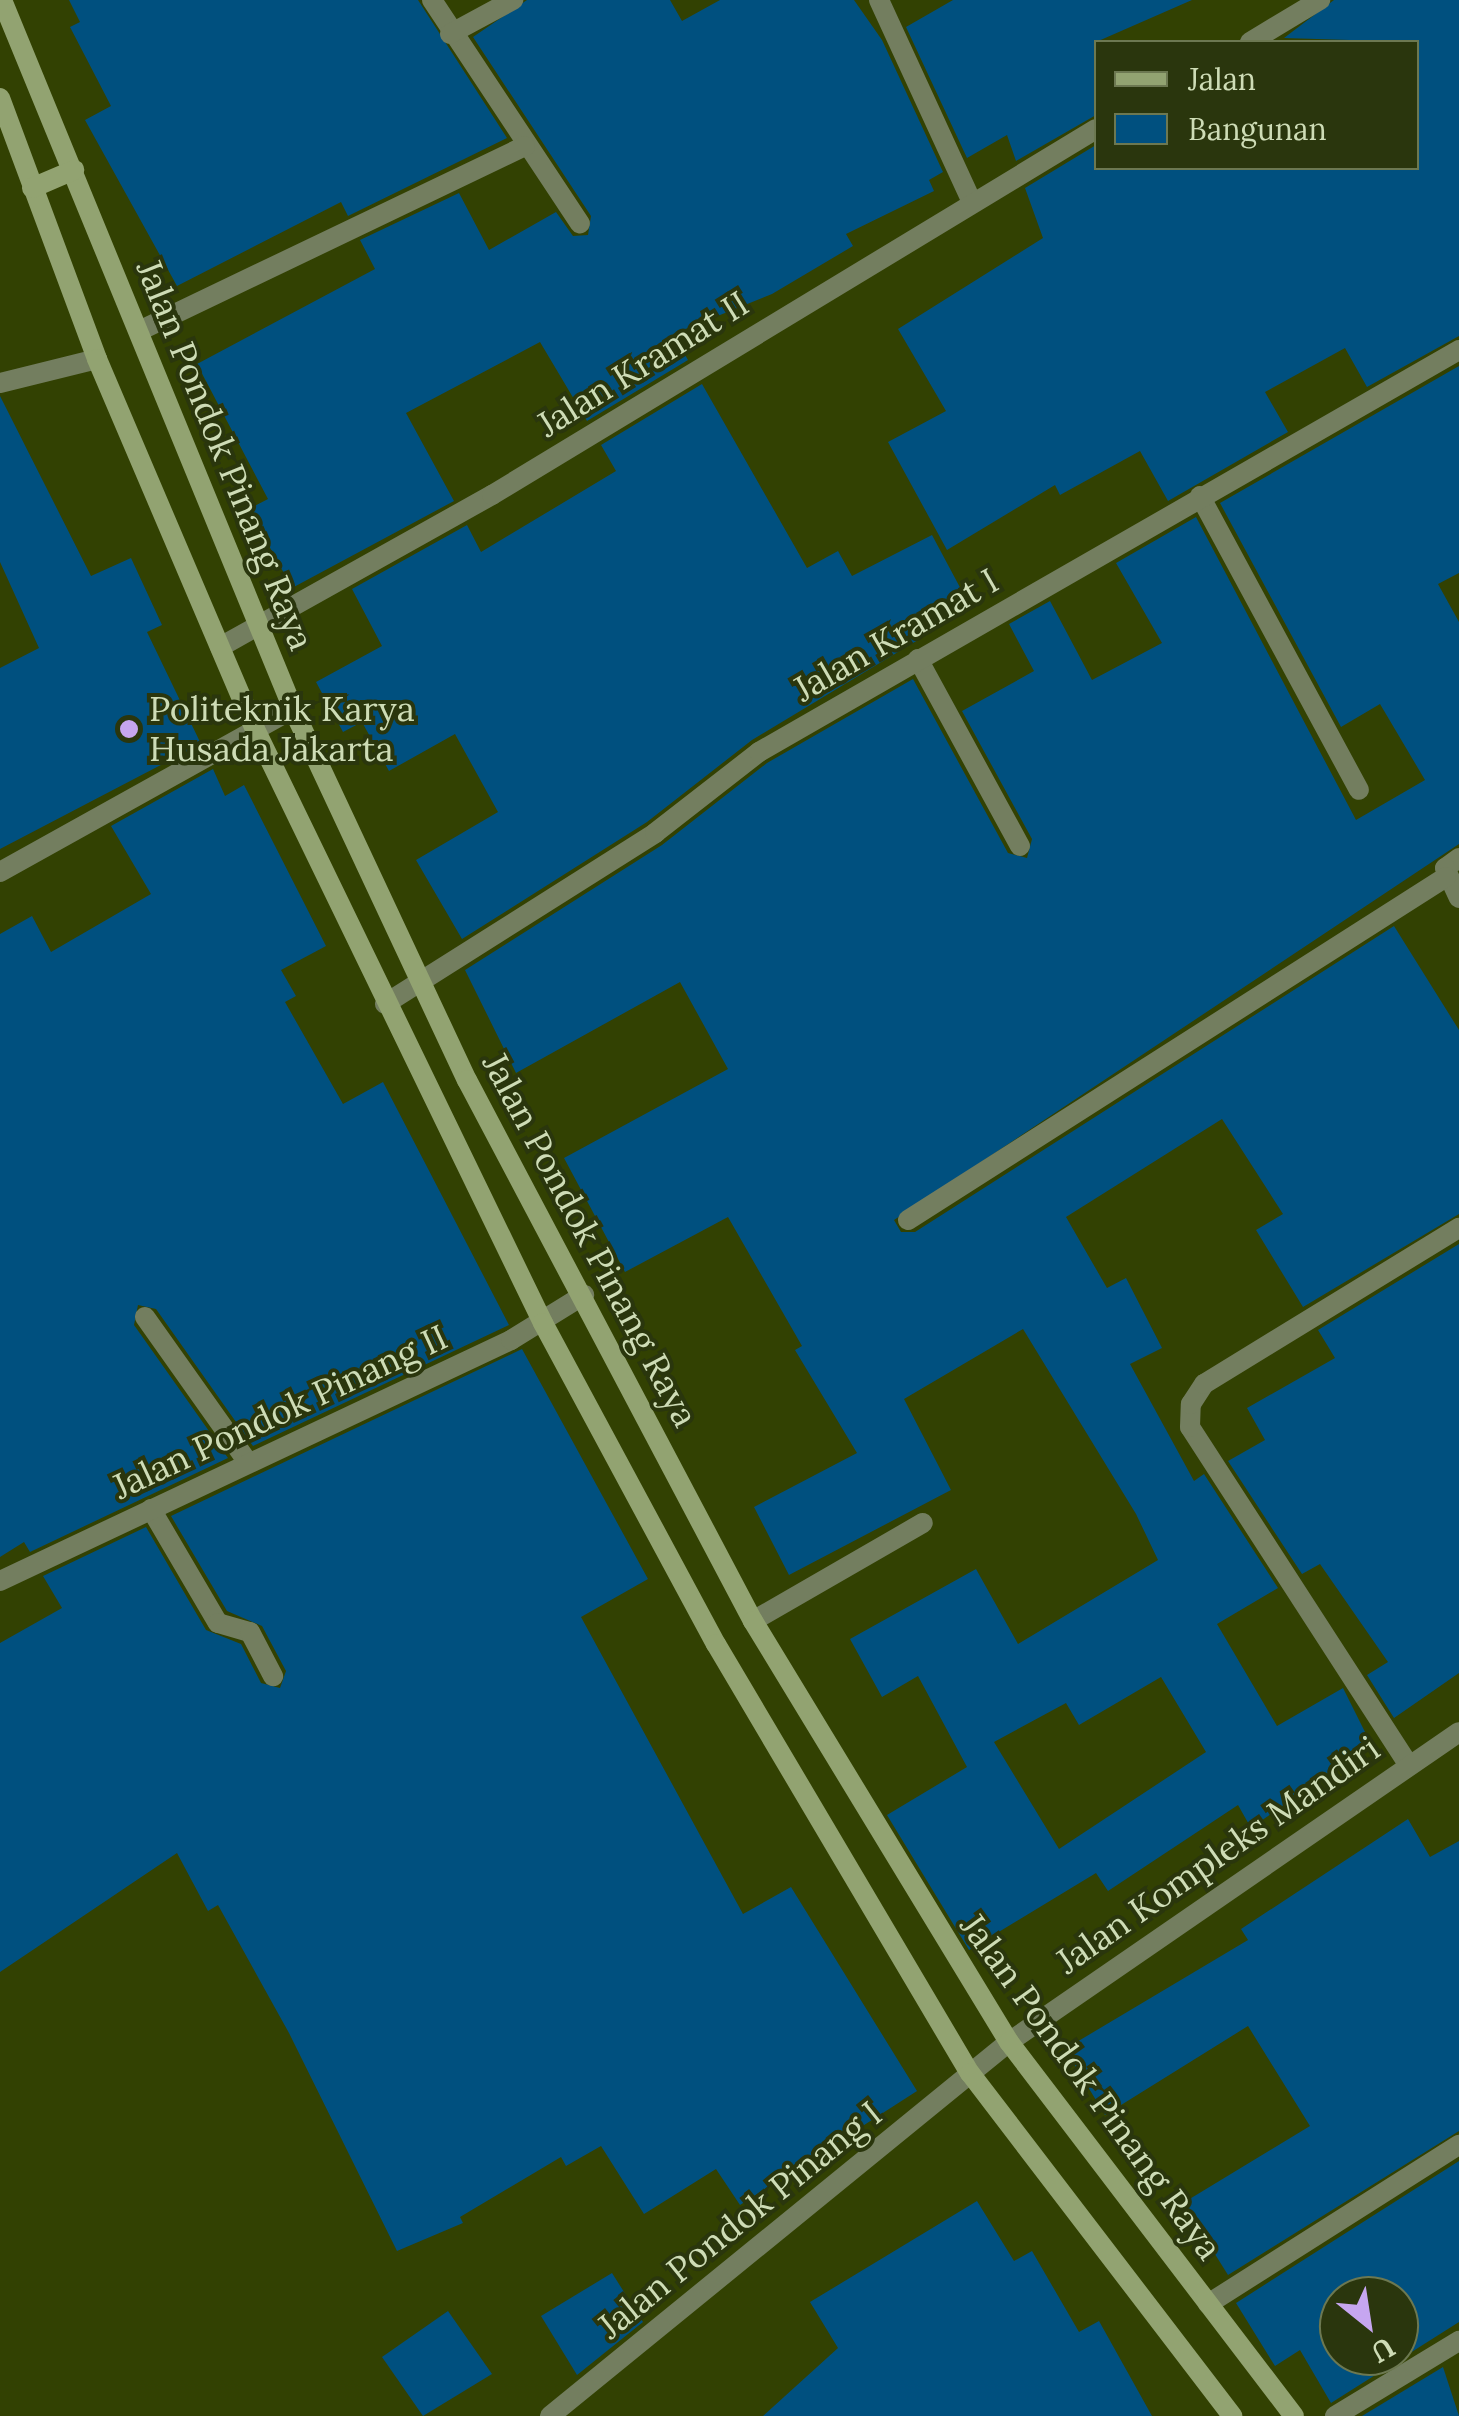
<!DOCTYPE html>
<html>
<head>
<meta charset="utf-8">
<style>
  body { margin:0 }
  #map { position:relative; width:1459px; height:2416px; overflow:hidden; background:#324102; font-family:Lora,serif }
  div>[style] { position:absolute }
  .building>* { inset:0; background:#00507f }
  .lane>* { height:20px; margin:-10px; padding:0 10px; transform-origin:10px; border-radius:10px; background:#737e5f }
  .street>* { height:20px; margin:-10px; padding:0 10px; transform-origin:10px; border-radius:10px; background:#737e5f }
  .secondary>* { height:20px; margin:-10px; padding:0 10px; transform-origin:10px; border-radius:10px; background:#92a371 }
  .dots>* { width:28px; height:28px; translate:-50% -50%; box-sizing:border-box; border:5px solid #2a360d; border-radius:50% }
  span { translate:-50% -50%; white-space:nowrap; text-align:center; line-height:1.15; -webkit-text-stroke:8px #2a360d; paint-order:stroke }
  .street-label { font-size:35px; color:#cedcb6 }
  .poi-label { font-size:35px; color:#cedcb6 }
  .left { translate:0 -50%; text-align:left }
  .legend { position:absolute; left:1094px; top:40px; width:325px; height:130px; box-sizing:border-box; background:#2a360d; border:2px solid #6c7851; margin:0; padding:12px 18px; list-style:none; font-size:30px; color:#cedcb6 }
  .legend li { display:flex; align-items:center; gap:20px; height:50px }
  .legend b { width:50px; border:2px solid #6c7851 }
  .north { position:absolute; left:1319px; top:2276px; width:100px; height:100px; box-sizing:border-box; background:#2a360d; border:2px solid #6c7851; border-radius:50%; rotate:150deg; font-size:28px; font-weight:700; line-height:40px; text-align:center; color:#cedcb6 }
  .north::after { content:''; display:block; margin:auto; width:35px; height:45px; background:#c6a6f0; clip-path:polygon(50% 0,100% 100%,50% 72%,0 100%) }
</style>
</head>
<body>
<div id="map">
  <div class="building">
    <div style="clip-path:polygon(69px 0,418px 0,507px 138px,348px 216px,341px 202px,177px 286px,85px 120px,111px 106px,70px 27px,80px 22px)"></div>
    <div style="clip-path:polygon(527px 0,670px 0,682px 21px,720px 0,854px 0,882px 40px,943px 172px,929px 180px,934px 191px,846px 234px,853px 246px,772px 294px,673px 334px,688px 360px,587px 421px,540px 342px,406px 413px,454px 501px,292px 588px,249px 509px,268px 499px,197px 364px,375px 269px,360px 240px,459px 193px,489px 250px,556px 212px,573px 236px,588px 235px,591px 216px,473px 37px)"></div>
    <div style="clip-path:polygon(953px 0,1192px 0,1096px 42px,1096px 115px,1016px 161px,1007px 135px,967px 158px,906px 27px)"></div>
    <div style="clip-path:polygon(1334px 0,1459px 0,1459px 336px,1367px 387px,1345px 348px,1265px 392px,1288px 432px,1168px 501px,1140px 451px,1060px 495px,1055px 485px,947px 550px,888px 442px,946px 411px,898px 329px,1043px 238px,1025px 188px,1096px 145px,1096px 168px,1416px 168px,1416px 42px,1284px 38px)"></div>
    <div style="clip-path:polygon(evenodd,1459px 366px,1459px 573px,1438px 584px,1459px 622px,1459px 844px,894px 1220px,901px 1232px,915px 1232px,1394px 926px,1459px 1030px,1459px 1214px,1303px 1307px,1256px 1230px,1283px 1214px,1222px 1119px,1066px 1217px,1107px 1288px,1126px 1278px,1162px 1348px,1130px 1364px,1194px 1481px,1204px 1474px,1278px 1588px,1217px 1624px,1277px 1726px,1343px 1688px,1371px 1744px,1251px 1828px,1238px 1805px,1108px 1891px,1096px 1873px,969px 1950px,887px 1815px,967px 1767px,918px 1676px,882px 1697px,850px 1639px,976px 1569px,1018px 1644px,1158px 1560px,1136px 1514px,1023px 1329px,904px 1399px,951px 1490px,789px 1575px,754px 1507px,857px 1453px,795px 1350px,802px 1346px,728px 1217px,625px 1272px,564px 1158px,728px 1069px,680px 982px,516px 1073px,465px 970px,662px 845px,767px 763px,913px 679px,1008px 853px,1027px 858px,1032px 839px,962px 711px,1034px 671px,1009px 624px,1050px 601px,1092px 680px,1162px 643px,1116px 563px,1196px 517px,1356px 820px,1425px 780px,1380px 704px,1341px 727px,1220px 503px,1459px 366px,1161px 1677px,1206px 1752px,1059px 1849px,994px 1742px,1066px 1703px,1079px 1725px,1161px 1677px)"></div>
    <div style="clip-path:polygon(702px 384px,807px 568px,838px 551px,852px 576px,932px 535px,971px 608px,752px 740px,647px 822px,462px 939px,416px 860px,498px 812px,455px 734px,389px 771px,362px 722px,343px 732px,316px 682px,382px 646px,352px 589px,467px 525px,481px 552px,616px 471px,601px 445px)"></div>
    <div style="clip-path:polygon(0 396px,91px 576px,131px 558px,162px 625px,147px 632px,201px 744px,0 849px,0 668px,39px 648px,0 562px)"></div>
    <div style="clip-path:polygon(213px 769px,225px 796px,244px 785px,326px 946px,281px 970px,296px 996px,285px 1002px,343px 1104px,383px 1082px,509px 1325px,253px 1446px,156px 1309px,138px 1305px,134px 1325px,228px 1458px,30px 1552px,24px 1542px,0 1557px,0 934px,32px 916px,51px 952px,151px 894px,111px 826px)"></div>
    <div style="clip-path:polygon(1459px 1244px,1459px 1673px,1394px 1718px,1367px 1675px,1388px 1662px,1320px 1564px,1302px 1574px,1228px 1461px,1265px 1440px,1247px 1408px,1335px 1358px,1318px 1330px)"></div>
    <div style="clip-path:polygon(522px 1349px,648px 1579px,581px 1617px,743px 1914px,791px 1887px,917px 2091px,740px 2205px,716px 2169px,644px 2214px,601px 2146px,566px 2166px,561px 2157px,460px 2217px,463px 2223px,397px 2251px,289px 2033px,218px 1905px,208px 1911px,177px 1853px,0 1972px,0 1643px,62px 1608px,43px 1576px,146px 1527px,206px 1630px,241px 1644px,261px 1683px,280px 1688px,286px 1671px,262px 1626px,227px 1611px,171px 1516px)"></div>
    <div style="clip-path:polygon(1408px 1819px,1430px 1857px,1459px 1841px,1459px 2131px,1228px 2275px,1183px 2203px,1310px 2126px,1248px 2026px,1105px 2115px,1065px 2049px,1248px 1940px,1241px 1929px)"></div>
    <div style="clip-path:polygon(evenodd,1459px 2161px,1459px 2322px,1331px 2403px,1300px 2350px,1275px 2366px,1236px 2303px,1459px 2161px,1339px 2296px,1399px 2296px,1399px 2356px,1339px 2356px,1339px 2296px)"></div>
    <div style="clip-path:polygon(977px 2201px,1014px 2261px,1032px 2251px,1079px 2332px,1099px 2321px,1152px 2416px,763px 2416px,838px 2348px,810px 2302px)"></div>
    <div style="clip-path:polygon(612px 2273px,643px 2322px,577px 2375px,541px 2316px)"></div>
    <div style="clip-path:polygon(448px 2311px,492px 2374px,423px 2416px,382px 2357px)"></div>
    <div style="clip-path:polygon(1443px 2367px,1459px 2416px,1362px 2416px)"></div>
  </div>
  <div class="lane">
    <div style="left:753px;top:1621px;width:196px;rotate:-30deg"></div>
  </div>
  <div class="street">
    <div style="left:432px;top:0;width:268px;rotate:56.5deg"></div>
    <div style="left:879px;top:0;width:218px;rotate:65.3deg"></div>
    <div style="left:450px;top:34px;width:72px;rotate:-28.4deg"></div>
    <div style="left:1250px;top:42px;width:82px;rotate:-31deg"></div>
    <div style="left:139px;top:331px;width:428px;rotate:-25.6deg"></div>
    <div style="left:0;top:383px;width:100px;rotate:-13.9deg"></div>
    <div style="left:1200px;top:496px;width:334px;rotate:61.6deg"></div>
    <div style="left:220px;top:647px;width:312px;rotate:-29.2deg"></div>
    <div style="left:492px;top:495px;width:706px;rotate:-31.21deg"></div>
    <div style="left:918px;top:659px;width:213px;rotate:61.4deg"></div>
    <div style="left:1459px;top:858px;width:17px;rotate:144deg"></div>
    <div style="left:1445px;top:868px;width:33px;rotate:65deg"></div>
    <div style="left:0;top:872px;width:335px;rotate:-29.1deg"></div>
    <div style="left:385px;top:1004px;width:320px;rotate:-32.3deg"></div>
    <div style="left:655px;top:833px;width:132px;rotate:-37.9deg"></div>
    <div style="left:759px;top:752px;width:807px;rotate:-29.87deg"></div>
    <div style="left:908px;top:1220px;width:638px;rotate:-32.52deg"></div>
    <div style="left:145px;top:1317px;width:176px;rotate:54.7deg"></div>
    <div style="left:151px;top:1509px;width:132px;rotate:59.6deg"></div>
    <div style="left:218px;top:1623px;width:33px;rotate:16deg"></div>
    <div style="left:250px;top:1632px;width:50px;rotate:62.4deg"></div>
    <div style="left:0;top:1581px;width:565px;rotate:-25.25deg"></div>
    <div style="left:511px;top:1340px;width:86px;rotate:-31.7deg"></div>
    <div style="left:1408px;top:1764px;width:401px;rotate:-122.9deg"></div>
    <div style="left:1190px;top:1427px;width:23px;rotate:-88deg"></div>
    <div style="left:1191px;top:1404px;width:24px;rotate:-57deg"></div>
    <div style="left:1204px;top:1384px;width:299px;rotate:-31.5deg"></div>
    <div style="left:1208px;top:2304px;width:297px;rotate:-32.4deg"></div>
    <div style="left:550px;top:2416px;width:592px;rotate:-39.17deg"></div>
    <div style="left:1009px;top:2042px;width:546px;rotate:-34.56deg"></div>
    <div style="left:1335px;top:2416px;width:145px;rotate:-31.2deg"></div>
  </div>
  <div class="secondary">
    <div style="left:2px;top:0;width:766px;rotate:67.68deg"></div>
    <div style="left:293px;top:709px;width:410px;rotate:64.9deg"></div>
    <div style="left:467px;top:1080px;width:612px;rotate:62.14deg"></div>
    <div style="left:753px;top:1621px;width:493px;rotate:58.7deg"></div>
    <div style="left:1009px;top:2042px;width:470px;rotate:52.7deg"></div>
    <div style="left:0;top:98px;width:278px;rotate:69.6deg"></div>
    <div style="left:97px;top:359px;width:402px;rotate:66.9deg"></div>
    <div style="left:255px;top:729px;width:660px;rotate:64.13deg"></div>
    <div style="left:543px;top:1323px;width:365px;rotate:61.7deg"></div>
    <div style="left:716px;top:1644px;width:499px;rotate:59.4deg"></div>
    <div style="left:970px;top:2073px;width:432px;rotate:52.6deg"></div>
    <div style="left:32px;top:188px;width:46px;rotate:-23.2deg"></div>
  </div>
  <div class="dots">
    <div style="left:129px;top:729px;background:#c6a6f0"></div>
  </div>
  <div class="street-label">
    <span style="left:643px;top:364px;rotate:-32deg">Jalan Kramat II</span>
    <span style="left:225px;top:455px;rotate:68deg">Jalan Pondok Pinang Raya</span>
    <span style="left:896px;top:635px;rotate:-30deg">Jalan Kramat I</span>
    <span style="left:590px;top:1240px;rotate:62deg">Jalan Pondok Pinang Raya</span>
    <span style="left:280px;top:1412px;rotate:-25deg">Jalan Pondok Pinang II</span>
    <span style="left:1218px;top:1855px;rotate:-35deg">Jalan Kompleks Mandiri</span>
    <span style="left:1091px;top:2087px;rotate:54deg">Jalan Pondok Pinang Raya</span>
    <span style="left:740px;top:2220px;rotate:-39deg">Jalan Pondok Pinang I</span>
  </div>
  <div class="poi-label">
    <span class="left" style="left:149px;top:729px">Politeknik Karya<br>Husada Jakarta</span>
  </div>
  <ul class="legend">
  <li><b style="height:12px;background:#92a371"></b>Jalan</li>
  <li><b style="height:28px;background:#00507f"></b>Bangunan</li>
  </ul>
  <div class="north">U</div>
</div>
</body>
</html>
